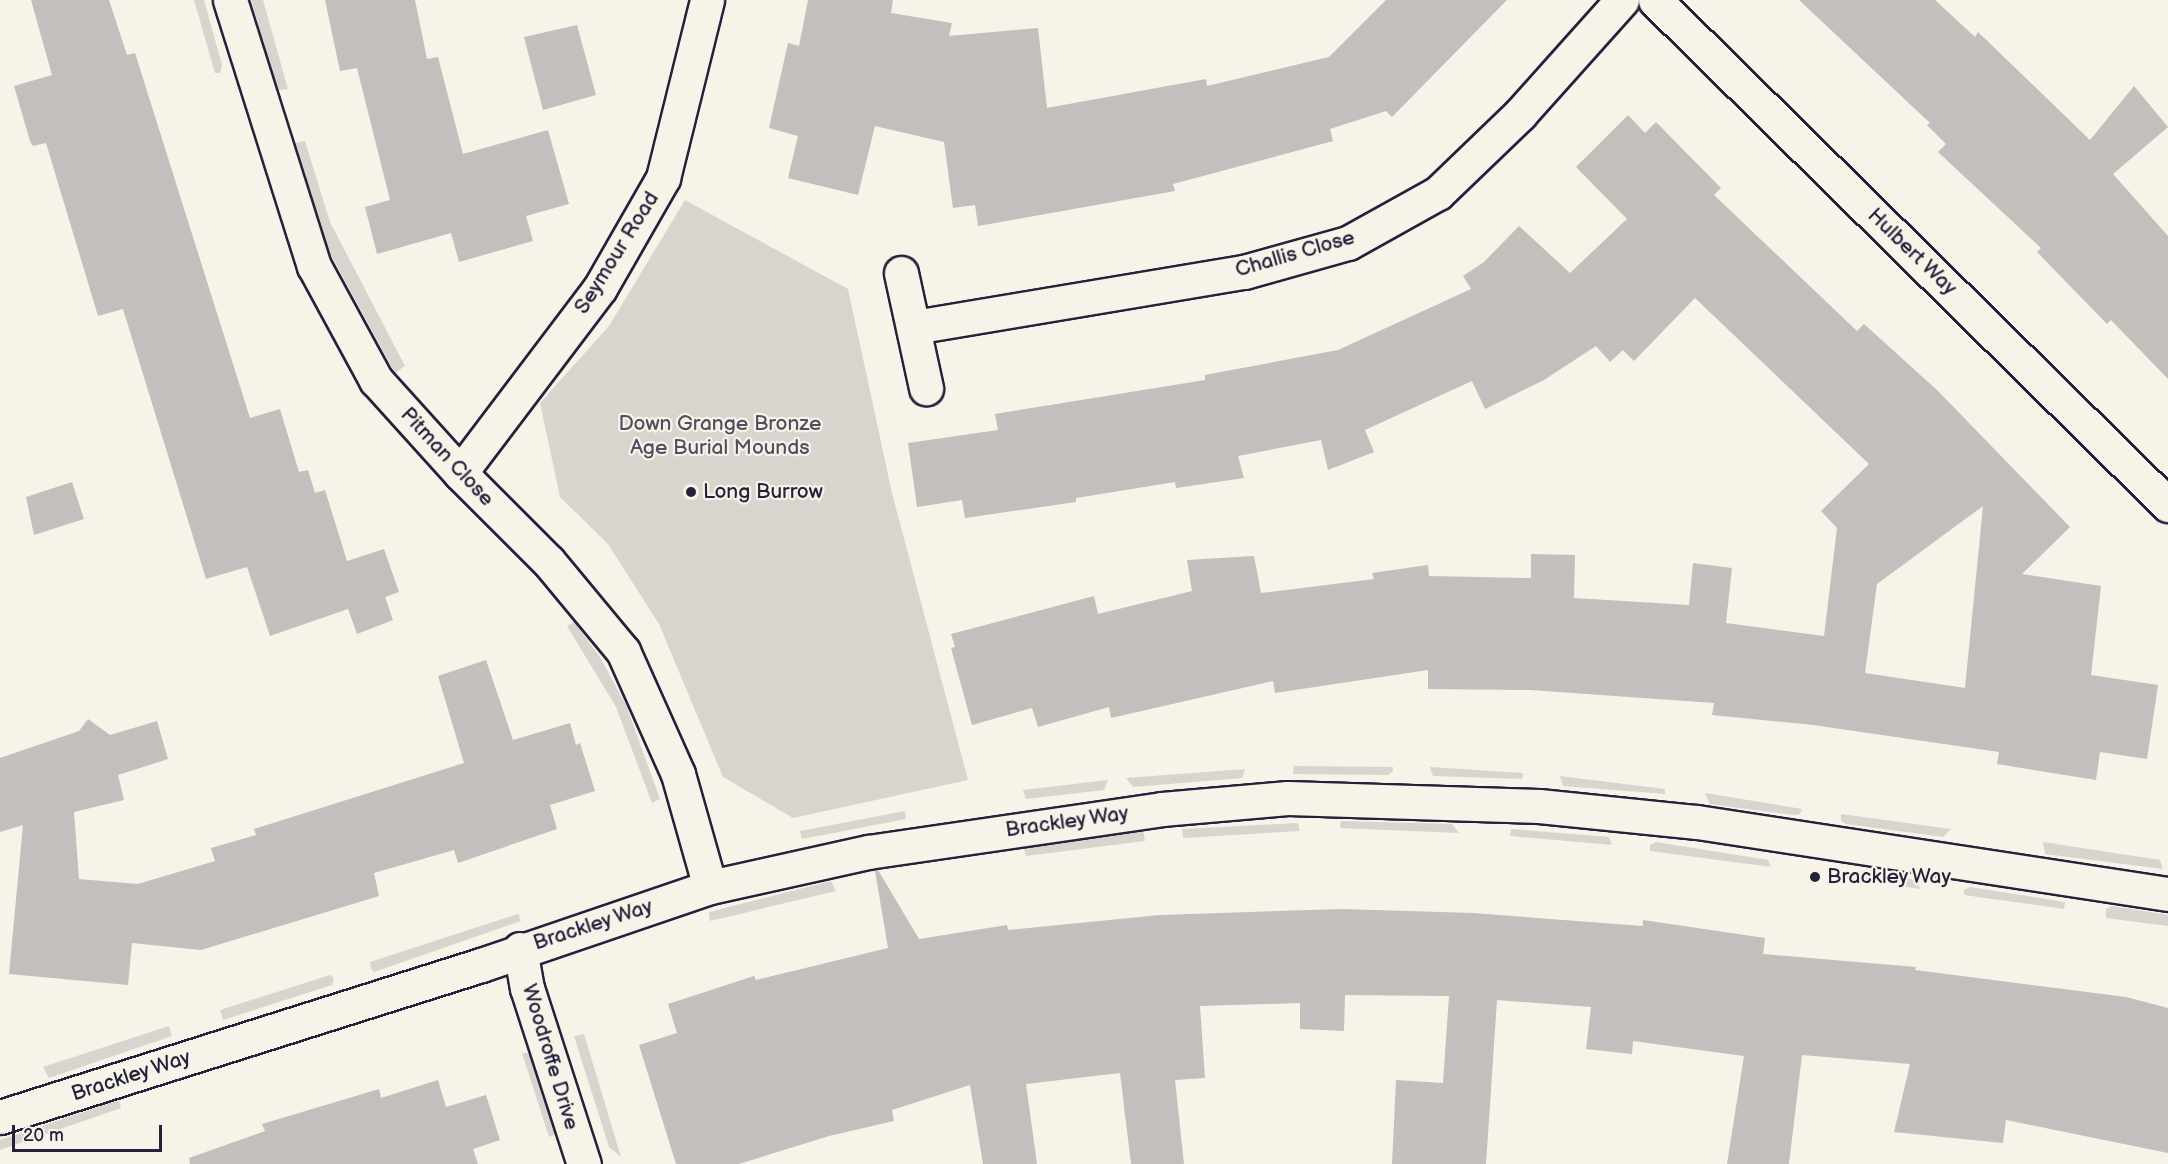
<!DOCTYPE html>
<html>
<head>
<meta charset="utf-8">
<style>
  body { margin:0 }
  #map { position:relative; width:2168px; height:1164px; overflow:hidden; background:#f7f3e8; font-family:"Balsamiq Sans",sans-serif }
  div>[style] { position:absolute }
  .green>* { inset:0; background:#d8d5cf }
  .building>* { inset:0; background:#c2bfbd }
  .roads { filter:drop-shadow(2px 0 #22223b) drop-shadow(-2px 0 #22223b) drop-shadow(0 2px #22223b) drop-shadow(0 -2px #22223b) }
  .minor>* { height:33px; margin:-16.5px; padding:0 16.5px; transform-origin:16.5px; border-radius:16.5px; background:#f7f3e8 }
  .dots>* { width:16px; height:16px; translate:-50% -50%; box-sizing:border-box; border:3px solid #f7f3e8; border-radius:50% }
  span { translate:-50% -50%; white-space:nowrap; text-align:center; line-height:1.15; -webkit-text-stroke:4.5px #f7f3e8; paint-order:stroke }
  .street-label { font-size:21px; color:#22223b }
  .park-label { font-size:21px; color:#504f60 }
  .poi-label { font-size:21px; color:#22223b }
  .left { translate:0 -50%; text-align:left }
  .scale { position:absolute; left:12px; top:1125px; width:150px; height:27px; box-sizing:border-box; border:3px solid #22223b; border-top:0; padding-left:8px; font-size:18px; line-height:21px; white-space:nowrap; color:#22223b; -webkit-text-stroke:4px #f7f3e8; paint-order:stroke }
</style>
</head>
<body>
<div id="map">
  <div class="green">
    <div style="clip-path:polygon(194px 0,204px 0,222px 65px,220px 73px,215px 73px)"></div>
    <div style="clip-path:polygon(251px 0,263px 0,288px 89px,278px 90px)"></div>
    <div style="clip-path:polygon(305px 141px,330px 222px,405px 366px,395px 373px,317px 229px,294px 143px)"></div>
    <div style="clip-path:polygon(685px 200px,848px 289px,892px 493px,968px 780px,793px 818px,723px 777px,659px 624px,608px 544px,560px 497px,540px 403px,609px 326px)"></div>
    <div style="clip-path:polygon(574px 622px,600px 657px,626px 705px,660px 799px,652px 803px,616px 707px,567px 626px)"></div>
    <div style="clip-path:polygon(1294px 766px,1393px 767px,1393px 771px,1388px 775px,1293px 774px)"></div>
    <div style="clip-path:polygon(1430px 767px,1523px 773px,1522px 779px,1433px 776px)"></div>
    <div style="clip-path:polygon(1245px 769px,1242px 778px,1133px 787px,1126px 778px)"></div>
    <div style="clip-path:polygon(1560px 776px,1665px 789px,1665px 794px,1563px 786px)"></div>
    <div style="clip-path:polygon(1108px 780px,1104px 790px,1026px 799px,1023px 790px)"></div>
    <div style="clip-path:polygon(1705px 793px,1802px 809px,1800px 814px,1794px 815px,1710px 804px)"></div>
    <div style="clip-path:polygon(905px 811px,906px 819px,802px 839px,800px 831px)"></div>
    <div style="clip-path:polygon(1841px 814px,1951px 829px,1943px 837px,1846px 824px,1841px 821px)"></div>
    <div style="clip-path:polygon(1341px 821px,1452px 824px,1459px 833px,1340px 828px)"></div>
    <div style="clip-path:polygon(1298px 823px,1300px 831px,1183px 838px,1182px 829px)"></div>
    <div style="clip-path:polygon(1511px 829px,1609px 837px,1612px 845px,1510px 836px)"></div>
    <div style="clip-path:polygon(1143px 830px,1145px 841px,1026px 856px,1024px 850px,1030px 844px)"></div>
    <div style="clip-path:polygon(1656px 842px,1768px 860px,1771px 867px,1650px 851px,1650px 845px)"></div>
    <div style="clip-path:polygon(2043px 842px,2160px 860px,2163px 869px,2045px 854px)"></div>
    <div style="clip-path:polygon(1853px 871px,1917px 880px,1920px 889px,1851px 878px)"></div>
    <div style="clip-path:polygon(831px 881px,836px 891px,710px 921px,709px 912px)"></div>
    <div style="clip-path:polygon(1970px 887px,2065px 902px,2064px 909px,1964px 895px,1964px 890px)"></div>
    <div style="clip-path:polygon(2112px 906px,2168px 915px,2168px 926px,2106px 918px,2106px 909px)"></div>
    <div style="clip-path:polygon(518px 914px,521px 921px,374px 972px,371px 969px,370px 962px)"></div>
    <div style="clip-path:polygon(330px 975px,334px 978px,332px 985px,223px 1020px,220px 1010px)"></div>
    <div style="clip-path:polygon(169px 1026px,172px 1036px,49px 1078px,43px 1067px)"></div>
    <div style="clip-path:polygon(584px 1034px,621px 1157px,609px 1147px,574px 1036px)"></div>
    <div style="clip-path:polygon(522px 1053px,533px 1053px,557px 1134px,549px 1137px)"></div>
    <div style="clip-path:polygon(119px 1100px,121px 1108px,0 1150px,0 1140px)"></div>
  </div>
  <div class="building">
    <div style="clip-path:polygon(31px 0,109px 0,127px 55px,135px 53px,250px 418px,280px 409px,299px 472px,308px 470px,315px 493px,325px 490px,347px 561px,384px 549px,399px 592px,385px 597px,393px 620px,357px 634px,348px 609px,270px 636px,247px 567px,206px 579px,123px 309px,98px 316px,46px 143px,33px 146px,30px 141px,14px 86px,52px 75px)"></div>
    <div style="clip-path:polygon(325px 0,415px 0,427px 59px,438px 57px,463px 154px,548px 130px,569px 204px,526px 216px,533px 241px,459px 262px,451px 233px,377px 254px,365px 207px,390px 200px,357px 68px,340px 71px)"></div>
    <div style="clip-path:polygon(808px 0,893px 0,891px 13px,952px 23px,949px 36px,1038px 28px,1047px 108px,1206px 79px,1207px 86px,1329px 57px,1386px 0,1507px 0,1392px 117px,1386px 111px,1330px 129px,1333px 141px,1173px 184px,1175px 191px,978px 226px,975px 205px,953px 208px,944px 142px,875px 126px,858px 195px,788px 178px,798px 136px,769px 128px,788px 43px,799px 46px)"></div>
    <div style="clip-path:polygon(1799px 0,1935px 0,1975px 37px,1978px 32px,2090px 140px,2134px 86px,2168px 127px,2113px 174px,2168px 236px,2168px 379px,2111px 320px,2107px 324px,2037px 252px,2041px 248px,1938px 152px,1946px 144px,1927px 125px,1930px 123px)"></div>
    <div style="clip-path:polygon(577px 25px,596px 95px,543px 110px,524px 37px)"></div>
    <div style="clip-path:polygon(evenodd,1628px 115px,1645px 133px,1656px 122px,1721px 188px,1714px 195px,1857px 331px,1864px 324px,1938px 391px,2070px 527px,2022px 574px,2101px 586px,2091px 675px,2158px 685px,2147px 759px,2100px 752px,2096px 780px,1997px 764px,1999px 752px,1813px 725px,1712px 715px,1714px 703px,1530px 690px,1428px 689px,1428px 670px,1275px 693px,1273px 681px,1111px 718px,1109px 707px,1038px 727px,1032px 708px,972px 725px,951px 648px,955px 647px,951px 634px,1094px 596px,1098px 614px,1192px 591px,1187px 560px,1254px 556px,1261px 593px,1374px 579px,1372px 573px,1428px 565px,1429px 576px,1531px 578px,1531px 554px,1575px 555px,1574px 598px,1689px 605px,1693px 563px,1732px 568px,1726px 623px,1824px 636px,1837px 528px,1821px 511px,1869px 464px,1695px 298px,1634px 361px,1623px 350px,1610px 362px,1596px 346px,1544px 380px,1485px 409px,1472px 381px,1365px 430px,1374px 452px,1328px 470px,1321px 440px,1238px 456px,1244px 478px,1176px 488px,1175px 482px,1076px 498px,1076px 502px,965px 518px,962px 500px,917px 507px,908px 443px,998px 430px,995px 414px,1205px 380px,1205px 375px,1338px 350px,1471px 289px,1463px 276px,1484px 262px,1519px 226px,1570px 273px,1627px 219px,1576px 167px,1628px 115px,1983px 506px,1965px 688px,1865px 673px,1877px 584px,1983px 506px)"></div>
    <div style="clip-path:polygon(72px 482px,84px 519px,34px 535px,26px 497px)"></div>
    <div style="clip-path:polygon(486px 660px,513px 740px,570px 723px,576px 745px,580px 743px,595px 791px,550px 805px,557px 829px,458px 863px,454px 850px,374px 873px,379px 896px,201px 950px,132px 943px,128px 985px,9px 974px,23px 825px,0 832px,0 758px,79px 731px,88px 719px,110px 735px,157px 721px,168px 759px,118px 775px,124px 800px,74px 812px,79px 879px,138px 884px,215px 861px,211px 848px,256px 835px,254px 829px,464px 763px,438px 676px)"></div>
    <div style="clip-path:polygon(878px 870px,919px 939px,1007px 925px,1008px 930px,1160px 915px,1341px 909px,1473px 913px,1643px 926px,1643px 920px,1765px 938px,1763px 954px,1916px 967px,1915px 970px,2126px 997px,2168px 1008px,2168px 1153px,2006px 1120px,2003px 1143px,1894px 1132px,1910px 1064px,1802px 1055px,1789px 1164px,1727px 1164px,1744px 1056px,1633px 1041px,1632px 1054px,1586px 1049px,1591px 1007px,1497px 1000px,1486px 1164px,1392px 1164px,1396px 1080px,1443px 1083px,1449px 996px,1345px 995px,1344px 1031px,1300px 1029px,1300px 1003px,1200px 1006px,1205px 1078px,1175px 1080px,1184px 1164px,1131px 1164px,1120px 1073px,1026px 1084px,1037px 1164px,983px 1164px,970px 1085px,892px 1110px,894px 1121px,829px 1136px,739px 1164px,676px 1164px,639px 1045px,677px 1033px,668px 1004px,754px 976px,756px 980px,888px 948px,875px 871px)"></div>
    <div style="clip-path:polygon(438px 1080px,446px 1107px,486px 1095px,500px 1140px,473px 1149px,478px 1164px,190px 1164px,189px 1158px,265px 1131px,262px 1124px,379px 1089px,381px 1098px)"></div>
  </div>
  <div class="roads">
    <div class="minor">
      <div style="left:230px;top:0;width:279px;rotate:72.5deg"></div>
      <div style="left:314px;top:266px;width:130px;rotate:61.5deg"></div>
      <div style="left:376px;top:380px;width:125px;rotate:47.9deg"></div>
      <div style="left:460px;top:473px;width:126px;rotate:45deg"></div>
      <div style="left:549px;top:562px;width:116px;rotate:50.3deg"></div>
      <div style="left:623px;top:651px;width:135px;rotate:65.9deg"></div>
      <div style="left:678px;top:774px;width:117px;rotate:74.2deg"></div>
      <div style="left:1655px;top:0;width:720px;rotate:44.55deg"></div>
      <div style="left:901px;top:273px;width:118px;rotate:77.7deg"></div>
      <div style="left:914px;top:327px;width:335px;rotate:-9.5deg"></div>
      <div style="left:1244px;top:272px;width:108px;rotate:-15.6deg"></div>
      <div style="left:1348px;top:243px;width:103px;rotate:-29.1deg"></div>
      <div style="left:1438px;top:193px;width:114px;rotate:-43.9deg"></div>
      <div style="left:1520px;top:114px;width:153px;rotate:-48.2deg"></div>
      <div style="left:460px;top:473px;width:232px;rotate:-52.9deg"></div>
      <div style="left:600px;top:288px;width:127px;rotate:-60.2deg"></div>
      <div style="left:663px;top:178px;width:183px;rotate:-76.1deg"></div>
      <div style="left:520px;top:949px;width:40px;rotate:80deg"></div>
      <div style="left:527px;top:988px;width:185px;rotate:72.1deg"></div>
      <div style="left:0;top:1117px;width:504px;rotate:-17.54deg"></div>
      <div style="left:481px;top:965px;width:242px;rotate:-18.8deg"></div>
      <div style="left:710px;top:887px;width:162px;rotate:-12.5deg"></div>
      <div style="left:868px;top:852px;width:297px;rotate:-8.3deg"></div>
      <div style="left:1162px;top:809px;width:126px;rotate:-5deg"></div>
      <div style="left:1288px;top:798px;width:251px;rotate:1.8deg"></div>
      <div style="left:1539px;top:806px;width:159px;rotate:5.8deg"></div>
      <div style="left:1697px;top:822px;width:476px;rotate:8.7deg"></div>
    </div>
  </div>
  <div class="dots">
    <div style="left:691px;top:492px;background:#22223b"></div>
    <div style="left:1815px;top:877px;background:#22223b"></div>
  </div>
  <div class="street-label">
    <span style="left:1912px;top:252px;rotate:44deg">Hulbert Way</span>
    <span style="left:617px;top:253px;rotate:-58deg">Seymour Road</span>
    <span style="left:1295px;top:254px;rotate:-16deg">Challis Close</span>
    <span style="left:447px;top:457px;rotate:47deg">Pitman Close</span>
    <span style="left:1067px;top:822px;rotate:-8deg">Brackley Way</span>
    <span style="left:593px;top:925px;rotate:-18deg">Brackley Way</span>
    <span style="left:550px;top:1057px;rotate:73deg">Woodroffe Drive</span>
    <span style="left:131px;top:1076px;rotate:-18deg">Brackley Way</span>
  </div>
  <div class="park-label">
    <span style="left:720px;top:436px">Down Grange Bronze<br>Age Burial Mounds</span>
  </div>
  <div class="poi-label">
    <span class="left" style="left:703px;top:492px">Long Burrow</span>
    <span class="left" style="left:1827px;top:877px">Brackley Way</span>
  </div>
  <div class="scale">20 m</div>
</div>
</body>
</html>
